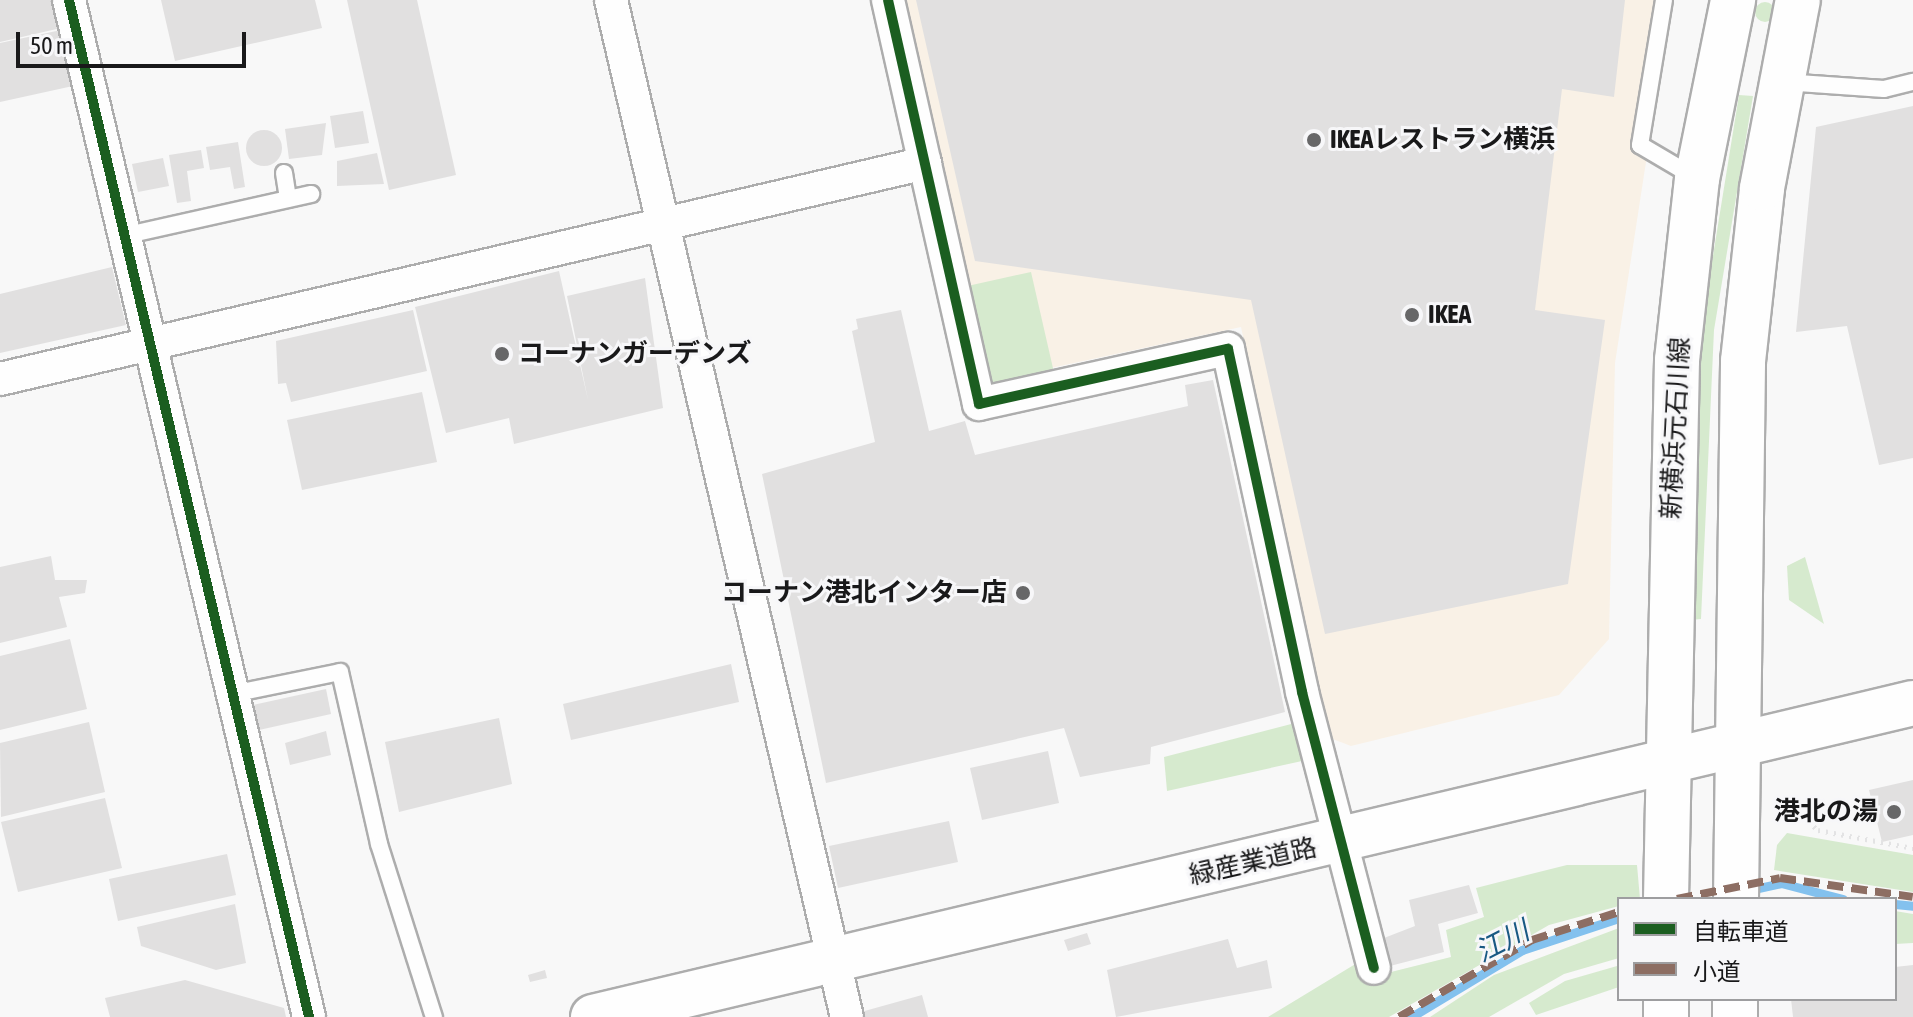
<!DOCTYPE html>
<html>
<head>
<meta charset="utf-8">
<style>
  body { margin:0 }
  #map { position:relative; width:1913px; height:1017px; overflow:hidden; background:#f8f8f8; font-family:"Asap Condensed","Noto Sans JP",sans-serif }
  div>[style] { position:absolute }
  .commercial>* { inset:0; background:#f9f1e6 }
  .green>* { inset:0; background:#d6eace }
  .round { border-radius:50% }
  .stream>* { height:9px; margin:-4.5px; padding:0 4.5px; transform-origin:4.5px; border-radius:4.5px; background:#83c1ee }
  .building>* { inset:0; background:#e1e0e0 }
  .path>* { height:5px; margin-top:-2.5px; transform-origin:0; background:repeating-linear-gradient(90deg,#e3e3e4 0 2px,transparent 0 8px) }
  .roads { filter:drop-shadow(2px 0 #adadad) drop-shadow(-2px 0 #adadad) drop-shadow(0 2px #adadad) drop-shadow(0 -2px #adadad) }
  .lane>* { height:16px; margin:-8px; padding:0 8px; transform-origin:8px; border-radius:8px; background:#fefefe }
  .street>* { height:32px; margin:-16px; padding:0 16px; transform-origin:16px; border-radius:16px; background:#fefefe }
  .secondary>* { height:44px; margin:-22px; padding:0 22px; transform-origin:22px; border-radius:22px; background:#fefefe }
  .quiet>* { height:8px; margin-top:-4px; transform-origin:0; background:repeating-linear-gradient(90deg,#8d6e63 0 16px,transparent 0 24px) }
  .cycleway>* { height:10px; margin:-5px; padding:0 5px; transform-origin:5px; border-radius:5px; background:#1b5e20 }
  .dots>* { width:22px; height:22px; translate:-50% -50%; box-sizing:border-box; border:4px solid #f7f7f9; border-radius:50% }
  span { translate:-50% -50%; white-space:nowrap; text-align:center; line-height:1.15; -webkit-text-stroke:6px #f7f7f9; paint-order:stroke }
  .poi-label { font-size:26px; color:#19191a; font-weight:700 }
  .left { translate:0 -50%; text-align:left }
  .right { translate:-100% -50%; text-align:right }
  .street-label { font-size:26px; color:#19191a }
  .water-label { font-size:28px; color:#195983; font-style:italic }
  .legend { position:absolute; left:1617px; top:897px; width:280px; height:104px; box-sizing:border-box; background:#f7f7f9; border:2px solid #9e9ea0; margin:0; padding:10px 14px; list-style:none; font-size:24px; color:#19191a }
  .legend li { display:flex; align-items:center; gap:16px; height:40px }
  .legend b { width:40px; border:2px solid #9e9ea0 }
  .scale { position:absolute; left:16px; top:32px; width:230px; height:36px; box-sizing:border-box; border:4px solid #19191a; border-top:0; padding-left:10px; font-size:24px; line-height:28px; white-space:nowrap; color:#19191a; -webkit-text-stroke:6px #f7f7f9; paint-order:stroke }
</style>
</head>
<body>
<div id="map">
  <div class="commercial">
    <div style="clip-path:polygon(902px 0,1671px 0,1615px 363px,1609px 639px,1559px 695px,1351px 746px,1330px 738px,1241px 327px,990px 381px)"></div>
  </div>
  <div class="green">
    <div class="round" style="left:1755px;top:2px;width:20px;height:20px"></div>
    <div style="clip-path:polygon(1739px 95px,1753px 96px,1714px 330px,1701px 619px,1691px 620px,1701px 330px)"></div>
    <div style="clip-path:polygon(1031px 272px,1055px 377px,987px 392px,963px 287px)"></div>
    <div style="clip-path:polygon(1805px 557px,1824px 624px,1789px 600px,1787px 566px)"></div>
    <div style="clip-path:polygon(1299px 722px,1311px 759px,1167px 791px,1164px 757px)"></div>
    <div style="clip-path:polygon(1787px 833px,1913px 855px,1913px 892px,1774px 870px,1777px 845px)"></div>
    <div style="clip-path:polygon(1567px 865px,1637px 865px,1640px 899px,1619px 899px,1619px 906px,1549px 925px,1389px 1017px,1268px 1017px,1362px 960px,1367px 978px,1451px 957px,1446px 930px,1484px 917px,1476px 888px)"></div>
    <div style="clip-path:polygon(1895px 911px,1913px 914px,1913px 943px,1895px 944px)"></div>
    <div style="clip-path:polygon(1619px 928px,1619px 958px,1564px 974px,1489px 1017px,1430px 1017px,1494px 975px)"></div>
    <div style="clip-path:polygon(1617px 966px,1619px 987px,1536px 1015px,1529px 1003px,1565px 981px)"></div>
  </div>
  <div class="stream">
    <div style="left:1749px;top:890px;width:33px;rotate:-12deg"></div>
    <div style="left:1781px;top:883px;width:64px;rotate:14.5deg"></div>
    <div style="left:1895px;top:904px;width:18px;rotate:6deg"></div>
    <div style="left:1411px;top:1017px;width:130px;rotate:-31.1deg"></div>
    <div style="left:1522px;top:950px;width:102px;rotate:-18.3deg"></div>
  </div>
  <div class="building">
    <div style="clip-path:polygon(0 0,54px 0,61px 28px,0 42px)"></div>
    <div style="clip-path:polygon(161px 0,315px 0,322px 28px,175px 61px)"></div>
    <div style="clip-path:polygon(347px 0,417px 0,456px 175px,389px 190px)"></div>
    <div style="clip-path:polygon(916px 0,1625px 0,1614px 97px,1562px 89px,1535px 310px,1605px 320px,1568px 584px,1325px 634px,1251px 300px,975px 261px)"></div>
    <div style="clip-path:polygon(61px 30px,73px 86px,0 102px,0 43px)"></div>
    <div style="clip-path:polygon(1913px 106px,1913px 458px,1879px 465px,1847px 326px,1796px 332px,1816px 127px)"></div>
    <div style="clip-path:polygon(363px 111px,369px 143px,335px 148px,330px 116px)"></div>
    <div style="clip-path:polygon(326px 123px,322px 155px,289px 159px,285px 129px)"></div>
    <div class="round" style="left:246px;top:130px;width:36px;height:36px"></div>
    <div style="clip-path:polygon(238px 142px,245px 187px,234px 189px,230px 167px,210px 170px,206px 147px)"></div>
    <div style="clip-path:polygon(201px 150px,204px 168px,187px 171px,191px 201px,177px 203px,169px 155px)"></div>
    <div style="clip-path:polygon(377px 153px,384px 184px,337px 186px,337px 161px)"></div>
    <div style="clip-path:polygon(163px 158px,169px 186px,138px 192px,132px 164px)"></div>
    <div style="clip-path:polygon(112px 267px,126px 325px,0 353px,0 294px)"></div>
    <div style="clip-path:polygon(559px 271px,588px 400px,567px 296px,645px 278px,663px 408px,514px 444px,509px 418px,446px 433px,415px 307px)"></div>
    <div style="clip-path:polygon(413px 310px,427px 371px,291px 402px,286px 383px,278px 384px,276px 341px)"></div>
    <div style="clip-path:polygon(901px 310px,929px 431px,965px 421px,975px 455px,1188px 406px,1185px 385px,1213px 380px,1285px 712px,1151px 747px,1150px 764px,1080px 777px,1064px 728px,826px 783px,762px 474px,875px 442px,852px 331px,858px 329px,856px 319px)"></div>
    <div style="clip-path:polygon(422px 392px,437px 462px,302px 490px,287px 420px)"></div>
    <div style="clip-path:polygon(51px 556px,55px 580px,87px 580px,85px 593px,59px 597px,67px 627px,0 643px,0 567px)"></div>
    <div style="clip-path:polygon(70px 639px,87px 709px,0 730px,0 656px)"></div>
    <div style="clip-path:polygon(731px 664px,739px 702px,571px 740px,563px 704px)"></div>
    <div style="clip-path:polygon(326px 689px,331px 714px,259px 730px,253px 705px)"></div>
    <div style="clip-path:polygon(499px 718px,512px 784px,399px 812px,385px 742px)"></div>
    <div style="clip-path:polygon(89px 722px,105px 792px,1px 817px,0 743px)"></div>
    <div style="clip-path:polygon(326px 731px,331px 755px,290px 765px,285px 743px)"></div>
    <div style="clip-path:polygon(1048px 751px,1059px 803px,982px 820px,970px 768px)"></div>
    <div style="clip-path:polygon(1913px 780px,1913px 835px,1882px 842px,1869px 790px)"></div>
    <div style="clip-path:polygon(105px 798px,122px 868px,18px 892px,1px 822px)"></div>
    <div style="clip-path:polygon(949px 821px,958px 862px,838px 888px,829px 846px)"></div>
    <div style="clip-path:polygon(227px 854px,236px 895px,118px 921px,109px 879px)"></div>
    <div style="clip-path:polygon(1469px 885px,1478px 913px,1438px 924px,1444px 952px,1390px 966px,1384px 938px,1415px 926px,1409px 900px)"></div>
    <div style="clip-path:polygon(235px 904px,246px 963px,216px 970px,141px 946px,137px 927px)"></div>
    <div style="clip-path:polygon(1087px 933px,1091px 944px,1068px 951px,1064px 940px)"></div>
    <div style="clip-path:polygon(1228px 939px,1237px 968px,1267px 960px,1272px 988px,1116px 1017px,1107px 970px)"></div>
    <div style="clip-path:polygon(1913px 965px,1913px 1017px,1793px 1017px,1791px 999px,1895px 999px,1895px 967px)"></div>
    <div style="clip-path:polygon(545px 970px,547px 978px,530px 982px,528px 975px)"></div>
    <div style="clip-path:polygon(185px 980px,284px 1008px,286px 1017px,110px 1017px,105px 998px)"></div>
    <div style="clip-path:polygon(922px 995px,928px 1017px,862px 1017px,861px 1012px)"></div>
  </div>
  <div class="path">
    <div style="left:1790px;top:805px;width:38px;rotate:42deg"></div>
    <div style="left:1818px;top:830px;width:97px;rotate:10.7deg"></div>
  </div>
  <div class="roads">
    <div class="lane">
      <div style="left:1664px;top:0;width:147px;rotate:99.4deg"></div>
      <div style="left:1640px;top:145px;width:65px;rotate:30.5deg"></div>
      <div style="left:1784px;top:82px;width:100px;rotate:4deg"></div>
      <div style="left:1884px;top:89px;width:30px;rotate:-14deg"></div>
      <div style="left:284px;top:173px;width:26px;rotate:81deg"></div>
      <div style="left:123px;top:236px;width:193px;rotate:-12.6deg"></div>
      <div style="left:232px;top:694px;width:110px;rotate:-11.5deg"></div>
      <div style="left:340px;top:672px;width:176px;rotate:77.2deg"></div>
      <div style="left:379px;top:844px;width:182px;rotate:72.4deg"></div>
    </div>
    <div class="street">
      <div style="left:69px;top:0;width:1045px;rotate:76.72deg"></div>
      <div style="left:611px;top:0;width:1044px;rotate:76.94deg"></div>
      <div style="left:888px;top:0;width:414px;rotate:77.3deg"></div>
      <div style="left:979px;top:404px;width:255px;rotate:-12.5deg"></div>
      <div style="left:1228px;top:349px;width:351px;rotate:77.8deg"></div>
      <div style="left:1302px;top:692px;width:285px;rotate:75.4deg"></div>
      <div style="left:0;top:379px;width:950px;rotate:-13.14deg"></div>
    </div>
    <div class="secondary">
      <div style="left:1666px;top:899px;width:539px;rotate:-88.83deg"></div>
      <div style="left:1677px;top:360px;width:182px;rotate:-83.7deg"></div>
      <div style="left:1697px;top:179px;width:183px;rotate:-78.6deg"></div>
      <div style="left:1736px;top:899px;width:538px;rotate:-89.25deg"></div>
      <div style="left:1743px;top:361px;width:174px;rotate:-83.7deg"></div>
      <div style="left:1762px;top:188px;width:191px;rotate:-79.2deg"></div>
      <div style="left:1666px;top:999px;width:18px;rotate:90deg"></div>
      <div style="left:593px;top:1017px;width:1357px;rotate:-13.38deg"></div>
      <div style="left:1735px;top:1017px;width:18px;rotate:-90deg"></div>
    </div>
  </div>
  <div class="quiet">
    <div style="left:1677px;top:899px;width:105px;rotate:-11.5deg"></div>
    <div style="left:1780px;top:878px;width:134px;rotate:8.1deg"></div>
    <div style="left:1399px;top:1017px;width:154px;rotate:-30.1deg"></div>
    <div style="left:1532px;top:940px;width:91px;rotate:-17.8deg"></div>
  </div>
  <div class="cycleway">
    <div style="left:69px;top:0;width:1045px;rotate:76.72deg"></div>
    <div style="left:888px;top:0;width:414px;rotate:77.3deg"></div>
    <div style="left:979px;top:404px;width:255px;rotate:-12.5deg"></div>
    <div style="left:1228px;top:349px;width:351px;rotate:77.8deg"></div>
    <div style="left:1302px;top:692px;width:285px;rotate:75.4deg"></div>
  </div>
  <div class="dots">
    <div style="left:1314px;top:140px;background:#676768"></div>
    <div style="left:1412px;top:315px;background:#676768"></div>
    <div style="left:502px;top:354px;background:#676768"></div>
    <div style="left:1023px;top:593px;background:#676768"></div>
    <div style="left:1894px;top:812px;background:#676768"></div>
  </div>
  <div class="poi-label">
    <span class="left" style="left:1330px;top:140px">IKEAレストラン横浜</span>
    <span class="left" style="left:1428px;top:315px">IKEA</span>
    <span class="left" style="left:518px;top:354px">コーナンガーデンズ</span>
    <span class="right" style="left:1007px;top:593px">コーナン港北インター店</span>
    <span class="right" style="left:1878px;top:812px">港北の湯</span>
  </div>
  <div class="street-label">
    <span style="left:1676px;top:428px;rotate:-87deg">新横浜元石川線</span>
    <span style="left:1253px;top:862px;rotate:-13deg">緑産業道路</span>
  </div>
  <div class="water-label">
    <span style="left:1502px;top:941px;rotate:-27deg">江川</span>
  </div>
  <ul class="legend">
  <li><b style="height:10px;background:#1b5e20"></b>自転車道</li>
  <li><b style="height:10px;background:#8d6e63"></b>小道</li>
  </ul>
  <div class="scale">50 m</div>
</div>
</body>
</html>
